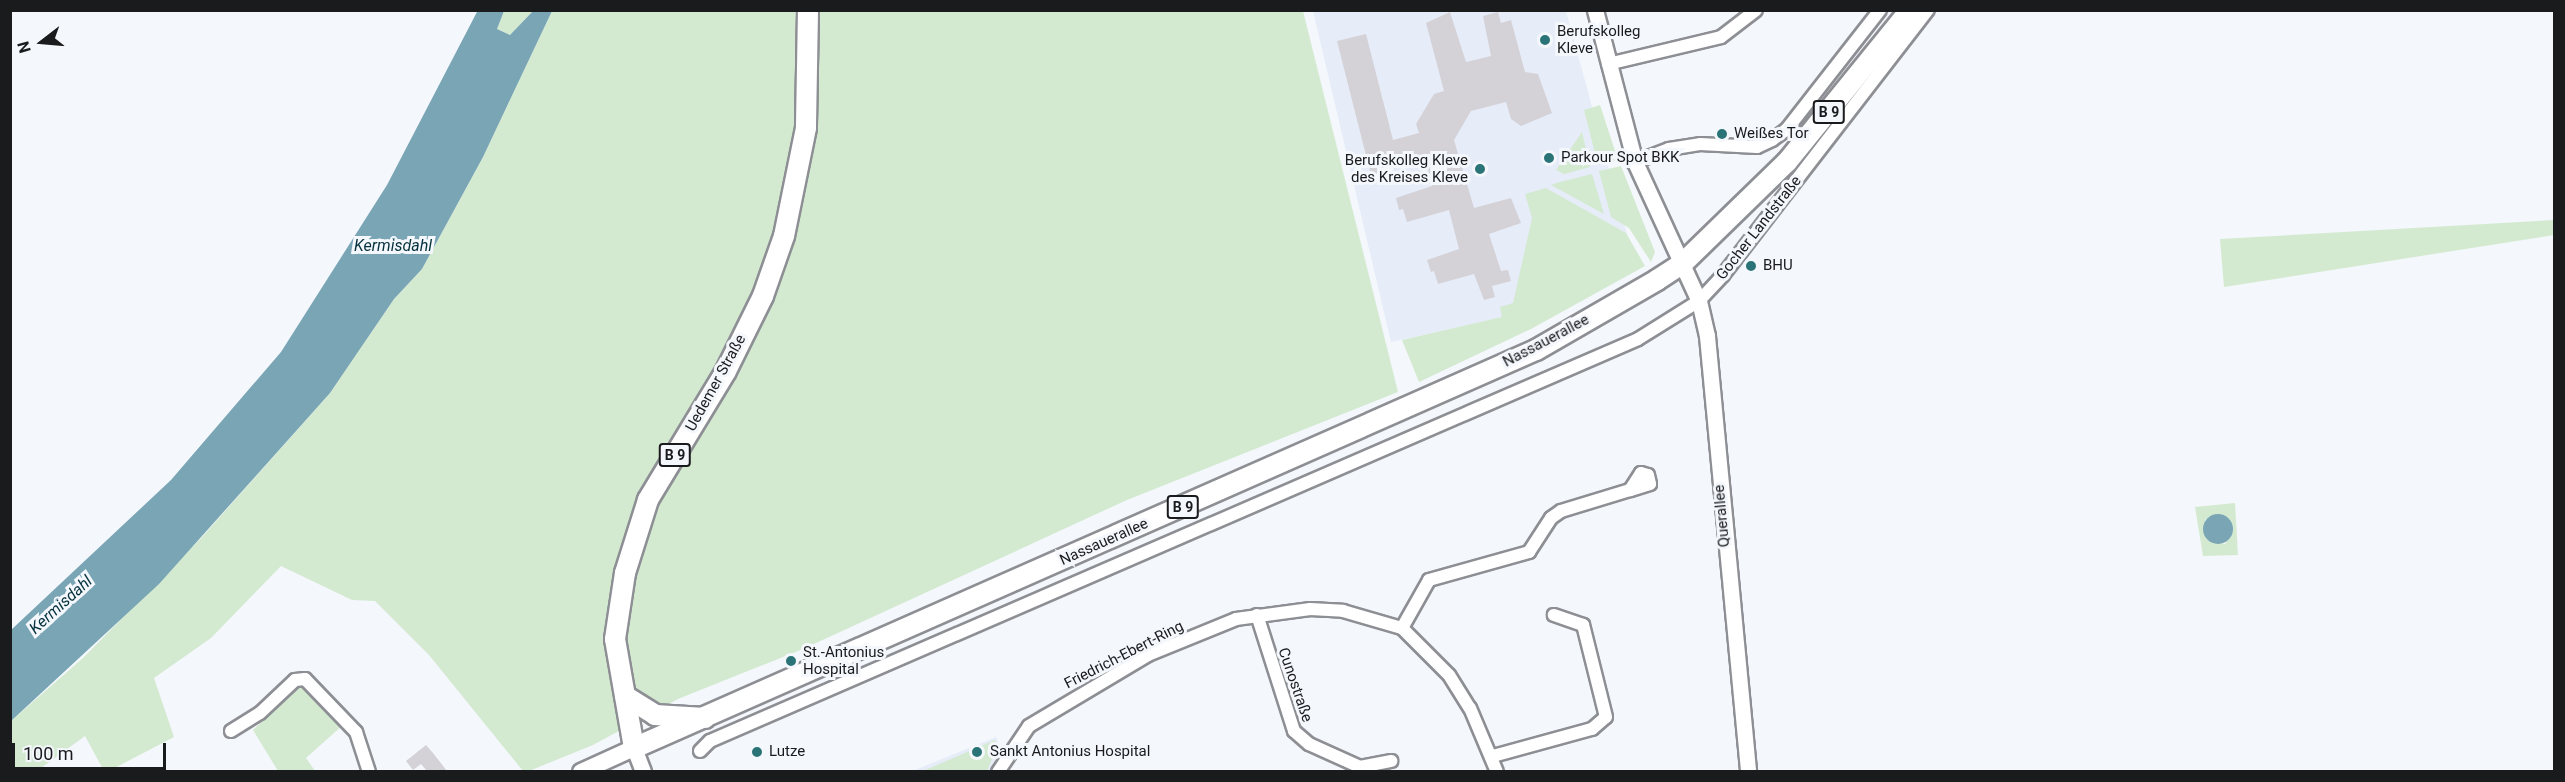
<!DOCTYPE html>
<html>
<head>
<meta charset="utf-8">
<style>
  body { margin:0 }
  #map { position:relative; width:2565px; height:782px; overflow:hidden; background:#f4f7fc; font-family:Roboto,sans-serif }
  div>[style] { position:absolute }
  .built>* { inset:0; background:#e6ecf8 }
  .green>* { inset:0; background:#d3ead0 }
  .water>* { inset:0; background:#79a5b5 }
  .round { border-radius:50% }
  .building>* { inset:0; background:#d4d2d7 }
  .roads { filter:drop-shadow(2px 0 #8d8f94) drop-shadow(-2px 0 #8d8f94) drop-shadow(0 2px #8d8f94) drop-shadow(0 -2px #8d8f94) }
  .minor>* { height:12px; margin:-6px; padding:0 6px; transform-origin:6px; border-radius:6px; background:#fff }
  .tertiary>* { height:15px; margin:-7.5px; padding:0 7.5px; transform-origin:7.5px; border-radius:7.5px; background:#fff }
  .secondary>* { height:16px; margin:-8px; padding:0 8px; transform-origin:8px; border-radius:8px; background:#fff }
  .primary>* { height:20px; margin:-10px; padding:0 10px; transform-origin:10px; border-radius:10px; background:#fff }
  .dots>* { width:16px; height:16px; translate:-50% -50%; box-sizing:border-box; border:3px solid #f4f7fc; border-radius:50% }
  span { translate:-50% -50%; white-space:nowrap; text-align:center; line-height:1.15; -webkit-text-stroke:6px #f4f7fc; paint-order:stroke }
  .shield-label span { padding:2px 4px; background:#f4f7fc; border:2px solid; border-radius:4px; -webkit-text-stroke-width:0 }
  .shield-label { font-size:14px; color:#1a1b1d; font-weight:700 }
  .poi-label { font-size:15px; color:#1a1b1d }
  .left { translate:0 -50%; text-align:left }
  .right { translate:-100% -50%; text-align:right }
  .street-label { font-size:15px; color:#1a1b1d }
  .water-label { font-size:16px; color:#05313d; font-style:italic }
  .frame { position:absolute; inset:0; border:12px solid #1a1b1d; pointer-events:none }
  .north { position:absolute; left:12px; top:12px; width:60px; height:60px; -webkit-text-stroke:4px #f4f7fc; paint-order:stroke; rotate:254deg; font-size:16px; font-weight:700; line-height:24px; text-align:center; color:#1a1b1d }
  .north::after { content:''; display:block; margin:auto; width:21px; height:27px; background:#1a1b1d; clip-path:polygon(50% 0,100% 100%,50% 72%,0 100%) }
  .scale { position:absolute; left:12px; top:743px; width:154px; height:27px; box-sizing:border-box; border:3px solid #1a1b1d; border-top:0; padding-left:8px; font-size:18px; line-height:21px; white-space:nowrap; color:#1a1b1d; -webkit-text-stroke:4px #f4f7fc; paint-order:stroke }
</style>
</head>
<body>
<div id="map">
  <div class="built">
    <div style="clip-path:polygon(1313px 11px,1566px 11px,1635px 264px,1501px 318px,1391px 342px)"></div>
    <div style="clip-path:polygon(996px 737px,1001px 748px,990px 771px,910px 772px)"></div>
  </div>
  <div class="green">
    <div style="clip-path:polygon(504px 11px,533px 11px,510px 35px,497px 29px)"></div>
    <div style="clip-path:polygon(552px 11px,1303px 11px,1398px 392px,1127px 500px,803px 649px,678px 699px,593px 745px,529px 771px,523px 771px,429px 655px,375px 601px,352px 600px,281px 566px,211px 638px,154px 678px,174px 737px,109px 771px,104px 771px,85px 736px,37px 771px,11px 772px,11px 721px,83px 658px,202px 537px,330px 393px,394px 299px,422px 269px,483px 157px)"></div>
    <div style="clip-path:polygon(1600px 105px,1618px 160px,1598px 165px,1584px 110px)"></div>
    <div style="clip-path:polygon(1582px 132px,1590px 167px,1564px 174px,1556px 170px)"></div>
    <div style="clip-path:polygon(1621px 166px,1655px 252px,1651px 262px,1629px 228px,1611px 217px,1599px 171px)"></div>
    <div style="clip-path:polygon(1592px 174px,1604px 214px,1551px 185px,1560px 182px)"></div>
    <div style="clip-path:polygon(1546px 188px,1626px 233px,1645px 266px,1531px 329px,1419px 382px,1402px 340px,1502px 317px,1500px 307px,1513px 303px,1532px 218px,1525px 194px)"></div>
    <div style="clip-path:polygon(2554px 220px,2554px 235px,2224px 287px,2220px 239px)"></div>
    <div style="clip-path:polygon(evenodd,2235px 503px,2238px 555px,2203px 556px,2195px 507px,2235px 503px,2205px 519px,2231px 535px,2225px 544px,2207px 539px,2205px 519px)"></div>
    <div style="clip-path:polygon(298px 688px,306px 688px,343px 725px,306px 758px,315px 771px,278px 771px,253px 730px)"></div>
    <div style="clip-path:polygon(995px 740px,997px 748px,987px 771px,923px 771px)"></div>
  </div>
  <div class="water">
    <div style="clip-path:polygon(478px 10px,504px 11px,497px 29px,510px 35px,533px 11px,552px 11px,483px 157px,422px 269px,394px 299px,330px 393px,159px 584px,11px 721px,11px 630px,171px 480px,281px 352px,387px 185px)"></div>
    <div class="round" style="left:2203px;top:514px;width:30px;height:30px"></div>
  </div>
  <div class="building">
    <div style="clip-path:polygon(1450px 12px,1466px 62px,1491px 56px,1483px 16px,1498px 12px,1501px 23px,1511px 20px,1525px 72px,1538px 74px,1552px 113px,1521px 126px,1511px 119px,1506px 102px,1471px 111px,1454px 140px,1474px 208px,1511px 198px,1521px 223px,1489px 234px,1501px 271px,1508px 270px,1511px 281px,1492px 286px,1495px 297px,1484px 300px,1474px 274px,1438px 284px,1434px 271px,1431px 272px,1427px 260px,1459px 249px,1449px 210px,1407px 222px,1403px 209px,1399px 210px,1396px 198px,1432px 186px,1426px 160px,1371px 175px,1337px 41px,1366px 34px,1393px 140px,1419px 133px,1416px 124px,1434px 94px,1444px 91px,1426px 23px)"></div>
    <div style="clip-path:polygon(426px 745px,433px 753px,447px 771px,427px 771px,421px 764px,413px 770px,406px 761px)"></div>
  </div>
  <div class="roads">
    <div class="minor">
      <div style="left:1608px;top:64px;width:116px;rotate:-13.4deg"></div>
      <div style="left:1721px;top:37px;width:44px;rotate:-37.6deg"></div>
      <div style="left:1635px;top:162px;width:36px;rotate:-21deg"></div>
      <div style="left:1669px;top:149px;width:31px;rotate:-9deg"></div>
      <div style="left:1700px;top:144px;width:57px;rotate:3deg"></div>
      <div style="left:1757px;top:147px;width:17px;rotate:-25deg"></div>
      <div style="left:1772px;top:140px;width:19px;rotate:-36deg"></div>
      <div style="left:1787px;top:129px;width:151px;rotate:-52deg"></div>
      <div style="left:1641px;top:473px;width:7px;rotate:16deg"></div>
      <div style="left:1648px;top:475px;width:9px;rotate:77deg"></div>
      <div style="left:1650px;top:484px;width:21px;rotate:163deg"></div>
      <div style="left:1630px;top:490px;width:20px;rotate:-57deg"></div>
      <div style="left:1257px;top:615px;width:122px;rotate:72.3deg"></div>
      <div style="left:1294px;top:731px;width:20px;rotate:41deg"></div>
      <div style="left:1309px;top:744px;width:56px;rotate:24.3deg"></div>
      <div style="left:1360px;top:767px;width:32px;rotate:-11deg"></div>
      <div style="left:1402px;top:628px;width:55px;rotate:-60.6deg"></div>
      <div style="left:1429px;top:580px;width:104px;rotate:-15.6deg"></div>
      <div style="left:1529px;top:552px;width:40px;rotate:-57.1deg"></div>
      <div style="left:1551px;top:518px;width:12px;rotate:-35deg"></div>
      <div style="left:1561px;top:511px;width:72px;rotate:-16.9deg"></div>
      <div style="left:231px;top:731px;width:34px;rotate:-32deg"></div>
      <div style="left:260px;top:713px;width:48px;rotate:-43.3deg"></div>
      <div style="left:295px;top:680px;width:10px;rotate:-6deg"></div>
      <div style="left:305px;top:679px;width:74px;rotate:46.1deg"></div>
      <div style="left:356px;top:732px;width:42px;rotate:72deg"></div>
      <div style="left:700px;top:751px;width:14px;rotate:-45deg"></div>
      <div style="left:710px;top:741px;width:1011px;rotate:-23.42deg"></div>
      <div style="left:1638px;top:339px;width:72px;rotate:-31.9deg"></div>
      <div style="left:1699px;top:301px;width:35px;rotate:-47deg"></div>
      <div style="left:1723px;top:275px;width:335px;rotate:-52.3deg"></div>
      <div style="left:1493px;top:756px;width:103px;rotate:-15.3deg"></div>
      <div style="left:1592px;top:729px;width:18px;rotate:-41deg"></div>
      <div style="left:1606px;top:717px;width:95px;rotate:-104deg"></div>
      <div style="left:1583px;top:625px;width:31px;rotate:-161deg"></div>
      <div style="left:998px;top:772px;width:55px;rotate:-56deg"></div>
      <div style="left:1029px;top:726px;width:139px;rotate:-30.8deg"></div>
      <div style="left:1148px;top:655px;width:95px;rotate:-22.2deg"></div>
      <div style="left:1236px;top:619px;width:75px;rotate:-7.7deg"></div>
      <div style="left:1310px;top:609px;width:33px;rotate:3deg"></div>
      <div style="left:1343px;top:611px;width:61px;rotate:16.1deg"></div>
      <div style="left:1402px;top:628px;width:66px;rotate:45deg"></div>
      <div style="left:1449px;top:675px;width:39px;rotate:58deg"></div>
      <div style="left:1470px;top:708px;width:69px;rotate:67.1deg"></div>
    </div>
    <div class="tertiary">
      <div style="left:1595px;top:10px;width:157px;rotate:75.3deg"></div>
      <div style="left:1635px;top:162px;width:153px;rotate:65.3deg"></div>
      <div style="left:1699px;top:301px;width:36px;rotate:77deg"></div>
      <div style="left:1707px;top:336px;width:438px;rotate:84.6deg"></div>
      <div style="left:634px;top:748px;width:26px;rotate:69deg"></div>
    </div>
    <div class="secondary">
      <div style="left:581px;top:772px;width:58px;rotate:-24.4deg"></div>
    </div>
    <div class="primary">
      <div style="left:808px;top:10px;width:118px;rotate:91deg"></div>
      <div style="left:806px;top:128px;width:110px;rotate:101.5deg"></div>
      <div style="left:784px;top:236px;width:64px;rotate:109.3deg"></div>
      <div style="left:763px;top:296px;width:84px;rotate:116.3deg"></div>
      <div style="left:726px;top:371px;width:151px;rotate:121.2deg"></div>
      <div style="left:648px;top:500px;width:77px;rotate:107.5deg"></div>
      <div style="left:625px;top:573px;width:67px;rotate:98.6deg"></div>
      <div style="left:615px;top:639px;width:111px;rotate:80.1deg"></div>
      <div style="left:634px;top:748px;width:986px;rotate:-23.81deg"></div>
      <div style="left:1536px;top:350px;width:140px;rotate:-30deg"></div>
      <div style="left:1657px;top:280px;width:31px;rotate:-33deg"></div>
      <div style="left:1683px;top:263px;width:145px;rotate:-44.2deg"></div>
      <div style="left:1787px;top:162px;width:196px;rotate:-51deg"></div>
      <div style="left:625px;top:696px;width:36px;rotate:32deg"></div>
      <div style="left:655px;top:715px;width:50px;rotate:3.4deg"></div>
    </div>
  </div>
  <div class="dots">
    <div style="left:1545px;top:40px;background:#2a7477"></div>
    <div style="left:1722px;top:134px;background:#2a7477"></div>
    <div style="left:1549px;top:158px;background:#2a7477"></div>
    <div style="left:1480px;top:169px;background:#2a7477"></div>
    <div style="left:1751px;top:266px;background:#2a7477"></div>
    <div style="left:791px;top:661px;background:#2a7477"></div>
    <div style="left:757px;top:752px;background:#2a7477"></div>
    <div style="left:977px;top:752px;background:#2a7477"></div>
  </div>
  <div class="shield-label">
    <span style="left:1829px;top:112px">B 9</span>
    <span style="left:675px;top:455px">B 9</span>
    <span style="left:1183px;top:507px">B 9</span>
  </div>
  <div class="poi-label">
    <span class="left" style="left:1557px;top:40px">Berufskolleg<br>Kleve</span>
    <span class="left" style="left:1734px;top:134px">Weißes Tor</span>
    <span class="left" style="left:1561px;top:158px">Parkour Spot BKK</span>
    <span class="right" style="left:1468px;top:169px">Berufskolleg Kleve<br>des Kreises Kleve</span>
    <span class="left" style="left:1763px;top:266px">BHU</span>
    <span class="left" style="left:803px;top:661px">St.-Antonius<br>Hospital</span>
    <span class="left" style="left:769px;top:752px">Lutze</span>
    <span class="left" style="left:990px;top:752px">Sankt Antonius Hospital</span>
  </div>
  <div class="street-label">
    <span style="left:1759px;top:228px;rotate:-52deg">Gocher Landstraße</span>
    <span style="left:1546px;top:341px;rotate:-28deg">Nassauerallee</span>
    <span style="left:716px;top:383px;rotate:-61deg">Uedemer Straße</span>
    <span style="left:1722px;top:516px;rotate:-95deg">Querallee</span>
    <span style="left:1104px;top:542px;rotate:-24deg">Nassauerallee</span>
    <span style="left:1124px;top:655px;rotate:-27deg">Friedrich-Ebert-Ring</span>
    <span style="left:1295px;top:685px;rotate:71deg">Cunostraße</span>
  </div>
  <div class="water-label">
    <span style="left:393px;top:246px">Kermisdahl</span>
    <span style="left:61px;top:605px;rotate:-42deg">Kermisdahl</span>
  </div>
  <div class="frame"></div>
  <div class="north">N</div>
  <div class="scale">100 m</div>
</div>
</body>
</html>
